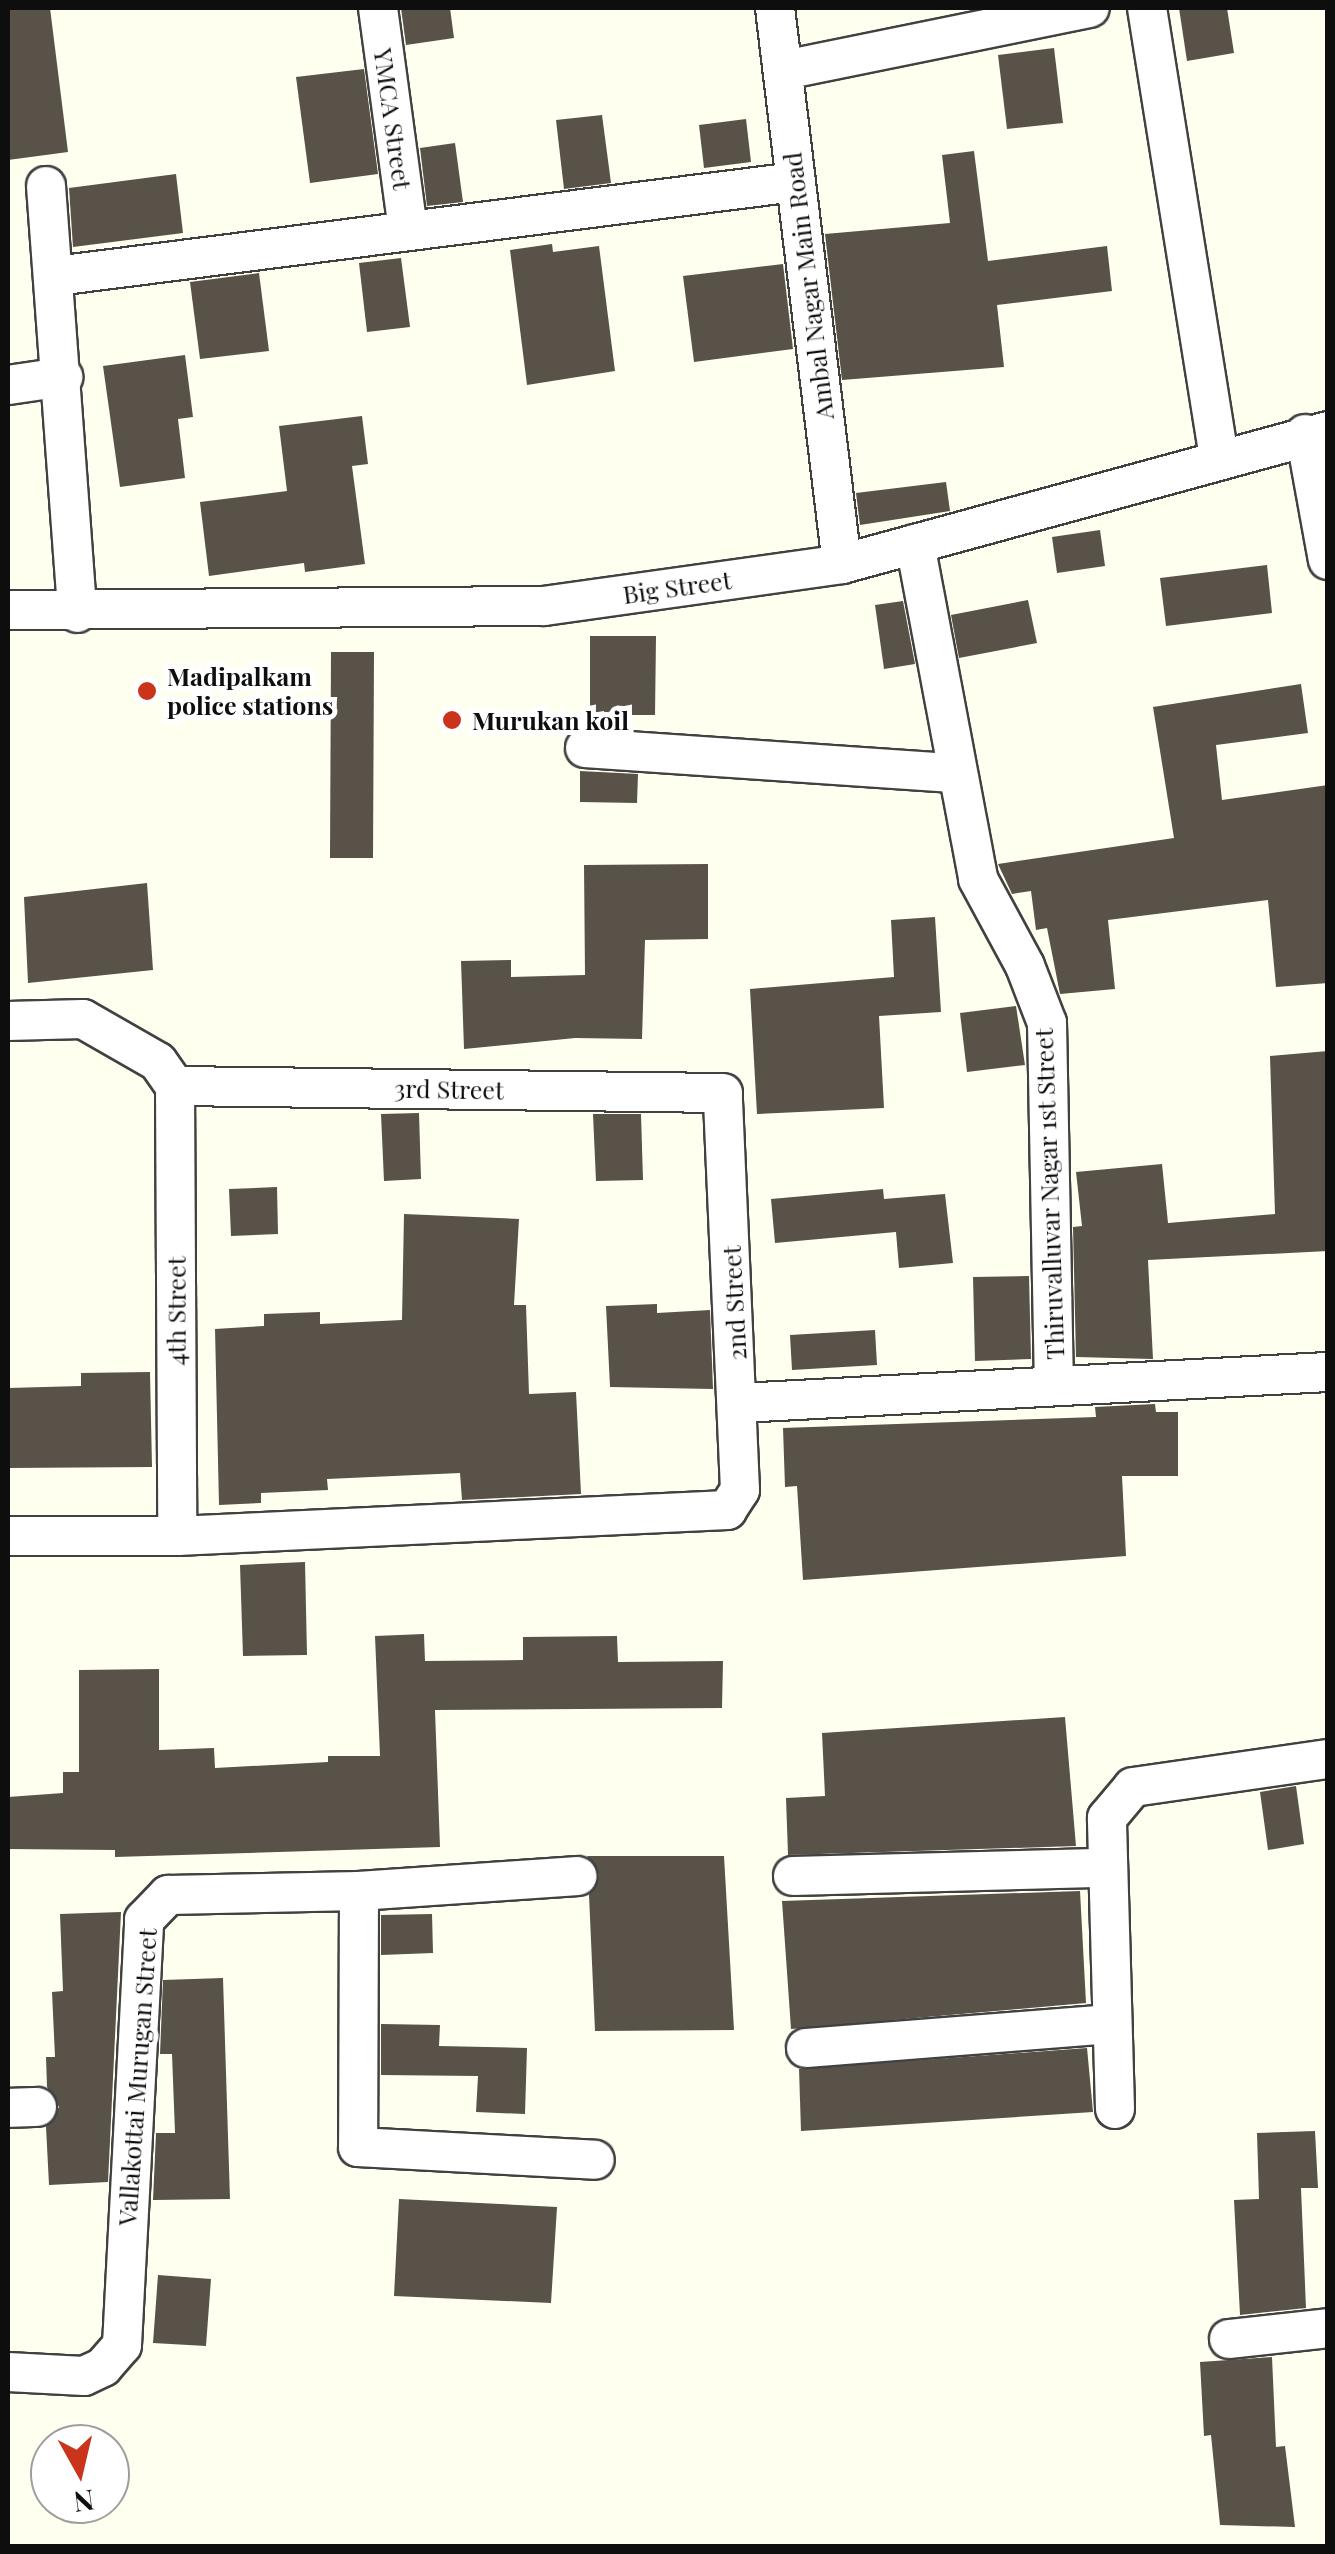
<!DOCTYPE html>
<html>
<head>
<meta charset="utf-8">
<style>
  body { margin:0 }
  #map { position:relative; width:1335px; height:2554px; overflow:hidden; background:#ffffef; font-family:"Playfair Display",serif }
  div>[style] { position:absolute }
  .building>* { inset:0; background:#585249 }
  .roads { filter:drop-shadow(2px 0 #414141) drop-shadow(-2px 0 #414141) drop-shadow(0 2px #414141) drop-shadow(0 -2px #414141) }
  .minor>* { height:38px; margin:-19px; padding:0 19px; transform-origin:19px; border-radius:19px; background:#fff }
  .dots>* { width:28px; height:28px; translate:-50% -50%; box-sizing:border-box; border:5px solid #fff; border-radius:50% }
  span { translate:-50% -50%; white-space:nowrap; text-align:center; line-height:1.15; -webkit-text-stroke:10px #fff; paint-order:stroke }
  .street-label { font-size:25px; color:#0e0e0e }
  .poi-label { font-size:25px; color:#0e0e0e; font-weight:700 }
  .left { translate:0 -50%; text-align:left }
  .frame { position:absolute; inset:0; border:10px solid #0e0e0e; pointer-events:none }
  .north { position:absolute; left:30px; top:2424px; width:100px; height:100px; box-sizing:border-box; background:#fff; border:2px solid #9f9f9f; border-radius:50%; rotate:172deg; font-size:28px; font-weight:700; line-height:40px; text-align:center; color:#0e0e0e }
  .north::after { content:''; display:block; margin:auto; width:35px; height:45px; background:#ca341a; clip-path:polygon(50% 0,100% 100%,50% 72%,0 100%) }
</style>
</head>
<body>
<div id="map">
  <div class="building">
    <div style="clip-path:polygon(8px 8px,50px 8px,68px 152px,8px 160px)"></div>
    <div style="clip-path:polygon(401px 8px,450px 8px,454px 38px,406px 45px)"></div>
    <div style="clip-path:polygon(1179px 8px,1227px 8px,1234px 53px,1187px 61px)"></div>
    <div style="clip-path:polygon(1054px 48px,1063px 123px,1007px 129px,998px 55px)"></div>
    <div style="clip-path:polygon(364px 69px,378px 174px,310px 183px,296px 77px)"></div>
    <div style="clip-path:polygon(602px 115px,611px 183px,564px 189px,556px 120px)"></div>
    <div style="clip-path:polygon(746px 119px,751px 162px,704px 168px,699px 125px)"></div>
    <div style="clip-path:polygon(455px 143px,463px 202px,427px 206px,420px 148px)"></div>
    <div style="clip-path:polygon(974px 151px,988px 261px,1107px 246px,1112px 291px,997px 305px,1004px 367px,842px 380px,825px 234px,950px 223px,942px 155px)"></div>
    <div style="clip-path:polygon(176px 174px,183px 233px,73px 247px,69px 188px)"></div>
    <div style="clip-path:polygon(552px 244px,553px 252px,599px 246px,615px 371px,527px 385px,510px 250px)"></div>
    <div style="clip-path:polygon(401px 258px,410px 327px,367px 332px,359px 263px)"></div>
    <div style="clip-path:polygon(783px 264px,793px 349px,694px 362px,683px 276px)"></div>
    <div style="clip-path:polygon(259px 273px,269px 351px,200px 359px,190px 282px)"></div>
    <div style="clip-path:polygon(185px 355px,193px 417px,178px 419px,185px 478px,120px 487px,103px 366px)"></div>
    <div style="clip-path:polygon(362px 416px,368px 464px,352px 466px,365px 564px,305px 572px,304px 563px,209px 576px,200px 502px,287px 491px,279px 426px)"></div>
    <div style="clip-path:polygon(946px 482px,950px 511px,860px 525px,856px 493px)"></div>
    <div style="clip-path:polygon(1100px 530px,1105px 566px,1057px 573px,1052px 537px)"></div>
    <div style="clip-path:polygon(1267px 565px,1272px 613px,1166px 626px,1160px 578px)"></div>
    <div style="clip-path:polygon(1028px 600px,1037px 643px,959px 658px,951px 615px)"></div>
    <div style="clip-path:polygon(903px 601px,915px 664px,884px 669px,875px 605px)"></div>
    <div style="clip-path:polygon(590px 636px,656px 636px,655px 715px,590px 715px)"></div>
    <div style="clip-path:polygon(331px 652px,374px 652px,373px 858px,330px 858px)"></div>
    <div style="clip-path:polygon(1301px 684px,1308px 733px,1216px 745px,1222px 800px,1328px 785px,1328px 983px,1276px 987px,1268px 900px,1108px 920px,1115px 989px,1060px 994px,1047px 928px,1036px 930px,1031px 891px,1012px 894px,998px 864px,1174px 838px,1153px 707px)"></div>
    <div style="clip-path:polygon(580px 771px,638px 774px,637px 803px,580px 802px)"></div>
    <div style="clip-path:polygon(708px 864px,708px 939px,645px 940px,642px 1039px,575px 1038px,464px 1049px,461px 961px,511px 960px,511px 977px,585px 975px,584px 865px)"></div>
    <div style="clip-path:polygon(147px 883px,153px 970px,28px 983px,24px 897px)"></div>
    <div style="clip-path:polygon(935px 917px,941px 1012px,879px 1016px,884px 1108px,757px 1114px,750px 989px,894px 977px,891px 920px)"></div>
    <div style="clip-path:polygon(1016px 1006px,1025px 1065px,967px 1072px,960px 1013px)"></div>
    <div style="clip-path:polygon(1328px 1051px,1328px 1251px,1148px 1260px,1153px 1359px,1076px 1357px,1073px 1227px,1082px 1226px,1076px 1172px,1162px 1164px,1168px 1223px,1275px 1214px,1270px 1056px)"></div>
    <div style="clip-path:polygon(419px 1113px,421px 1179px,384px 1181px,381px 1114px)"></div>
    <div style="clip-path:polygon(593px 1114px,641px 1114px,643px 1180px,596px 1181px)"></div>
    <div style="clip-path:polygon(277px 1187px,278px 1234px,231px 1236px,229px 1189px)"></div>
    <div style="clip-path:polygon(883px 1189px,884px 1199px,945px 1194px,953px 1263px,899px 1268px,896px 1232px,775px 1243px,771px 1199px)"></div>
    <div style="clip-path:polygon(404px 1214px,519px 1219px,514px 1305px,526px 1305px,529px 1394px,576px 1392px,581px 1494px,462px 1500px,460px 1473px,327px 1479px,328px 1490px,261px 1493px,261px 1503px,219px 1505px,215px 1329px,264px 1326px,264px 1314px,320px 1312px,320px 1324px,402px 1320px)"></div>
    <div style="clip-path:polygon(1029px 1276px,1031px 1359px,975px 1361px,973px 1277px)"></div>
    <div style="clip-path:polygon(657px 1304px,657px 1313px,710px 1310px,713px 1389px,610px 1387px,606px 1306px)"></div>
    <div style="clip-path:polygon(875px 1330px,877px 1365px,792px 1370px,790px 1335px)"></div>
    <div style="clip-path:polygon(150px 1372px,152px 1467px,8px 1468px,8px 1388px,81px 1386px,81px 1373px)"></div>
    <div style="clip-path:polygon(1155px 1404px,1156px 1412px,1178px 1412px,1178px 1476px,1122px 1476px,1126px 1556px,803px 1580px,797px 1486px,785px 1487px,783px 1428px,1096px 1417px,1095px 1407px)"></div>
    <div style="clip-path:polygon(305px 1562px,307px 1655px,243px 1656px,240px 1565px)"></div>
    <div style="clip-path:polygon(424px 1634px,425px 1661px,523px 1660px,523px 1637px,617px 1636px,618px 1662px,723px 1661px,722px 1708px,435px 1710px,440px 1847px,115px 1857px,115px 1850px,8px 1849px,8px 1797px,63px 1793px,63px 1772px,79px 1772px,79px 1670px,159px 1669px,159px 1750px,214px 1748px,215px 1768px,328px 1762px,328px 1756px,380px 1756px,375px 1636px)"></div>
    <div style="clip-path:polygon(1065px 1717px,1076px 1846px,788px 1855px,786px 1798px,825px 1796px,822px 1733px)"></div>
    <div style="clip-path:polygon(1296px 1786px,1304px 1844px,1268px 1850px,1260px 1792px)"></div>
    <div style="clip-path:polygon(587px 1856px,724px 1856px,734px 2030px,595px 2031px,589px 1895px,599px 1875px)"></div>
    <div style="clip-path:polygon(1080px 1891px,1086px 2003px,791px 2029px,782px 1901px)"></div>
    <div style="clip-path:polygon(121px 1912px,108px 2182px,49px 2185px,46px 2127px,59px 2107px,47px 2087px,46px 2057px,55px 2057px,52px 1992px,63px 1991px,60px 1914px)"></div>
    <div style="clip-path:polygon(432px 1914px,433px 1953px,381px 1955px,381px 1915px)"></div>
    <div style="clip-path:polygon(223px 1978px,230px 2199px,153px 2200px,156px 2133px,175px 2133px,172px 2054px,160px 2054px,163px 1980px)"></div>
    <div style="clip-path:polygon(381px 2024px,440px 2025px,439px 2046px,527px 2048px,525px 2114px,476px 2112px,478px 2076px,381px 2075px)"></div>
    <div style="clip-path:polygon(1087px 2048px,1093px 2112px,801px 2131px,799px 2069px)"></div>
    <div style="clip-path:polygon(1315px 2131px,1318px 2188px,1301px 2188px,1306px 2308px,1240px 2315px,1234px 2200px,1259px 2199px,1257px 2133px)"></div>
    <div style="clip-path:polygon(399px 2199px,557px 2207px,551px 2303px,394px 2296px)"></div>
    <div style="clip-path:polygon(158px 2275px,211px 2279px,206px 2346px,153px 2343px)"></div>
    <div style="clip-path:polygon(1272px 2357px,1276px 2447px,1285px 2446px,1295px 2527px,1220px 2525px,1211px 2435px,1204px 2436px,1200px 2362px)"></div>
  </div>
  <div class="roads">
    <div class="minor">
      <div style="left:378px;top:8px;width:224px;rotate:82.3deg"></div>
      <div style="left:775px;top:8px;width:560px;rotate:83.13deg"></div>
      <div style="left:1147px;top:8px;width:456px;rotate:80.9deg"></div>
      <div style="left:784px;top:70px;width:312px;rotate:-11.5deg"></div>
      <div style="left:46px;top:186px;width:428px;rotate:85.8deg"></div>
      <div style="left:56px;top:276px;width:745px;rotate:-7.25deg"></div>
      <div style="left:8px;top:385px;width:56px;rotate:-8.3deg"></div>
      <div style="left:1305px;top:434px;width:128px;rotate:79.7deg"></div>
      <div style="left:915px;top:544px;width:341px;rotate:79.3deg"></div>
      <div style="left:978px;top:879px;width:99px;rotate:61.6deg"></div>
      <div style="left:1025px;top:966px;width:61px;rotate:68.9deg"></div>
      <div style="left:1047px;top:1023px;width:363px;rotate:88.9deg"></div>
      <div style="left:8px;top:610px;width:536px;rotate:-0.43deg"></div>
      <div style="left:544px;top:606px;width:301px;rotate:-8deg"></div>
      <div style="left:842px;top:564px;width:504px;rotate:-15.3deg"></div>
      <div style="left:585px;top:748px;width:372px;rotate:3.9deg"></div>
      <div style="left:8px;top:1021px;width:75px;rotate:-1.5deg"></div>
      <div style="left:83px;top:1019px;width:86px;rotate:29.8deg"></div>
      <div style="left:158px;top:1062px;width:29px;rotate:55deg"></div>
      <div style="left:175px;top:1086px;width:450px;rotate:89.7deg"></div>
      <div style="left:740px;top:1403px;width:589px;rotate:-3.02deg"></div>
      <div style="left:8px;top:1536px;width:169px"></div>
      <div style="left:177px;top:1536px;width:551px;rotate:-2.71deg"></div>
      <div style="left:727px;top:1510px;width:24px;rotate:-57deg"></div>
      <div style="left:740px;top:1490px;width:397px;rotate:-92.5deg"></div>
      <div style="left:723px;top:1093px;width:548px;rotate:-179.27deg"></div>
      <div style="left:793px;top:1876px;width:312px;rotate:-1.5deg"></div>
      <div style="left:359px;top:1891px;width:219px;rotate:-3.9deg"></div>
      <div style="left:806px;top:2048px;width:306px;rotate:-4.5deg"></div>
      <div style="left:8px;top:2108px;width:29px;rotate:-2deg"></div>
      <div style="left:1115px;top:2109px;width:291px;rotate:-91.6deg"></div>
      <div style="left:1107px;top:1818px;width:40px;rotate:-50deg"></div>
      <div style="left:1133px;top:1787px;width:197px;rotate:-8.2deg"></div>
      <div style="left:1229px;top:2339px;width:100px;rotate:-6.3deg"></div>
      <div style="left:8px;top:2372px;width:76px;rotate:3deg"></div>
      <div style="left:84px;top:2376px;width:21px;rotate:-25deg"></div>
      <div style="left:103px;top:2367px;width:29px;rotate:-49deg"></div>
      <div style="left:122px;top:2345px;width:426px;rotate:-87deg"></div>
      <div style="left:144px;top:1920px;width:35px;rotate:-46deg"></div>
      <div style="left:168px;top:1895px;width:191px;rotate:-1.2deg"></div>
      <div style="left:359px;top:1891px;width:256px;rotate:90.2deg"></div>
      <div style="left:358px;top:2147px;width:237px;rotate:3.1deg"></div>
    </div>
  </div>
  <div class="dots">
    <div style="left:147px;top:691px;background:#ca341a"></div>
    <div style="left:452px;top:720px;background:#ca341a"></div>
  </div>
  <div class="street-label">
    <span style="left:393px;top:119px;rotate:82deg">YMCA Street</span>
    <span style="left:808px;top:286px;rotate:-97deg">Ambal Nagar Main Road</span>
    <span style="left:677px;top:587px;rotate:-8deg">Big Street</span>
    <span style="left:449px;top:1089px;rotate:1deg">3rd Street</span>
    <span style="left:1049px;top:1194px;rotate:-92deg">Thiruvalluvar Nagar 1st Street</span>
    <span style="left:734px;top:1303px;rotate:-93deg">2nd Street</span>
    <span style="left:176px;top:1311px;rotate:-90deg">4th Street</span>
    <span style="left:137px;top:2077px;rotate:-86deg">Vallakottai Murugan Street</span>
  </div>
  <div class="poi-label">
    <span class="left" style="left:167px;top:691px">Madipalkam<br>police stations</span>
    <span class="left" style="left:472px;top:720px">Murukan koil</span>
  </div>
  <div class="frame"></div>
  <div class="north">N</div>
</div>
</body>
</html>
